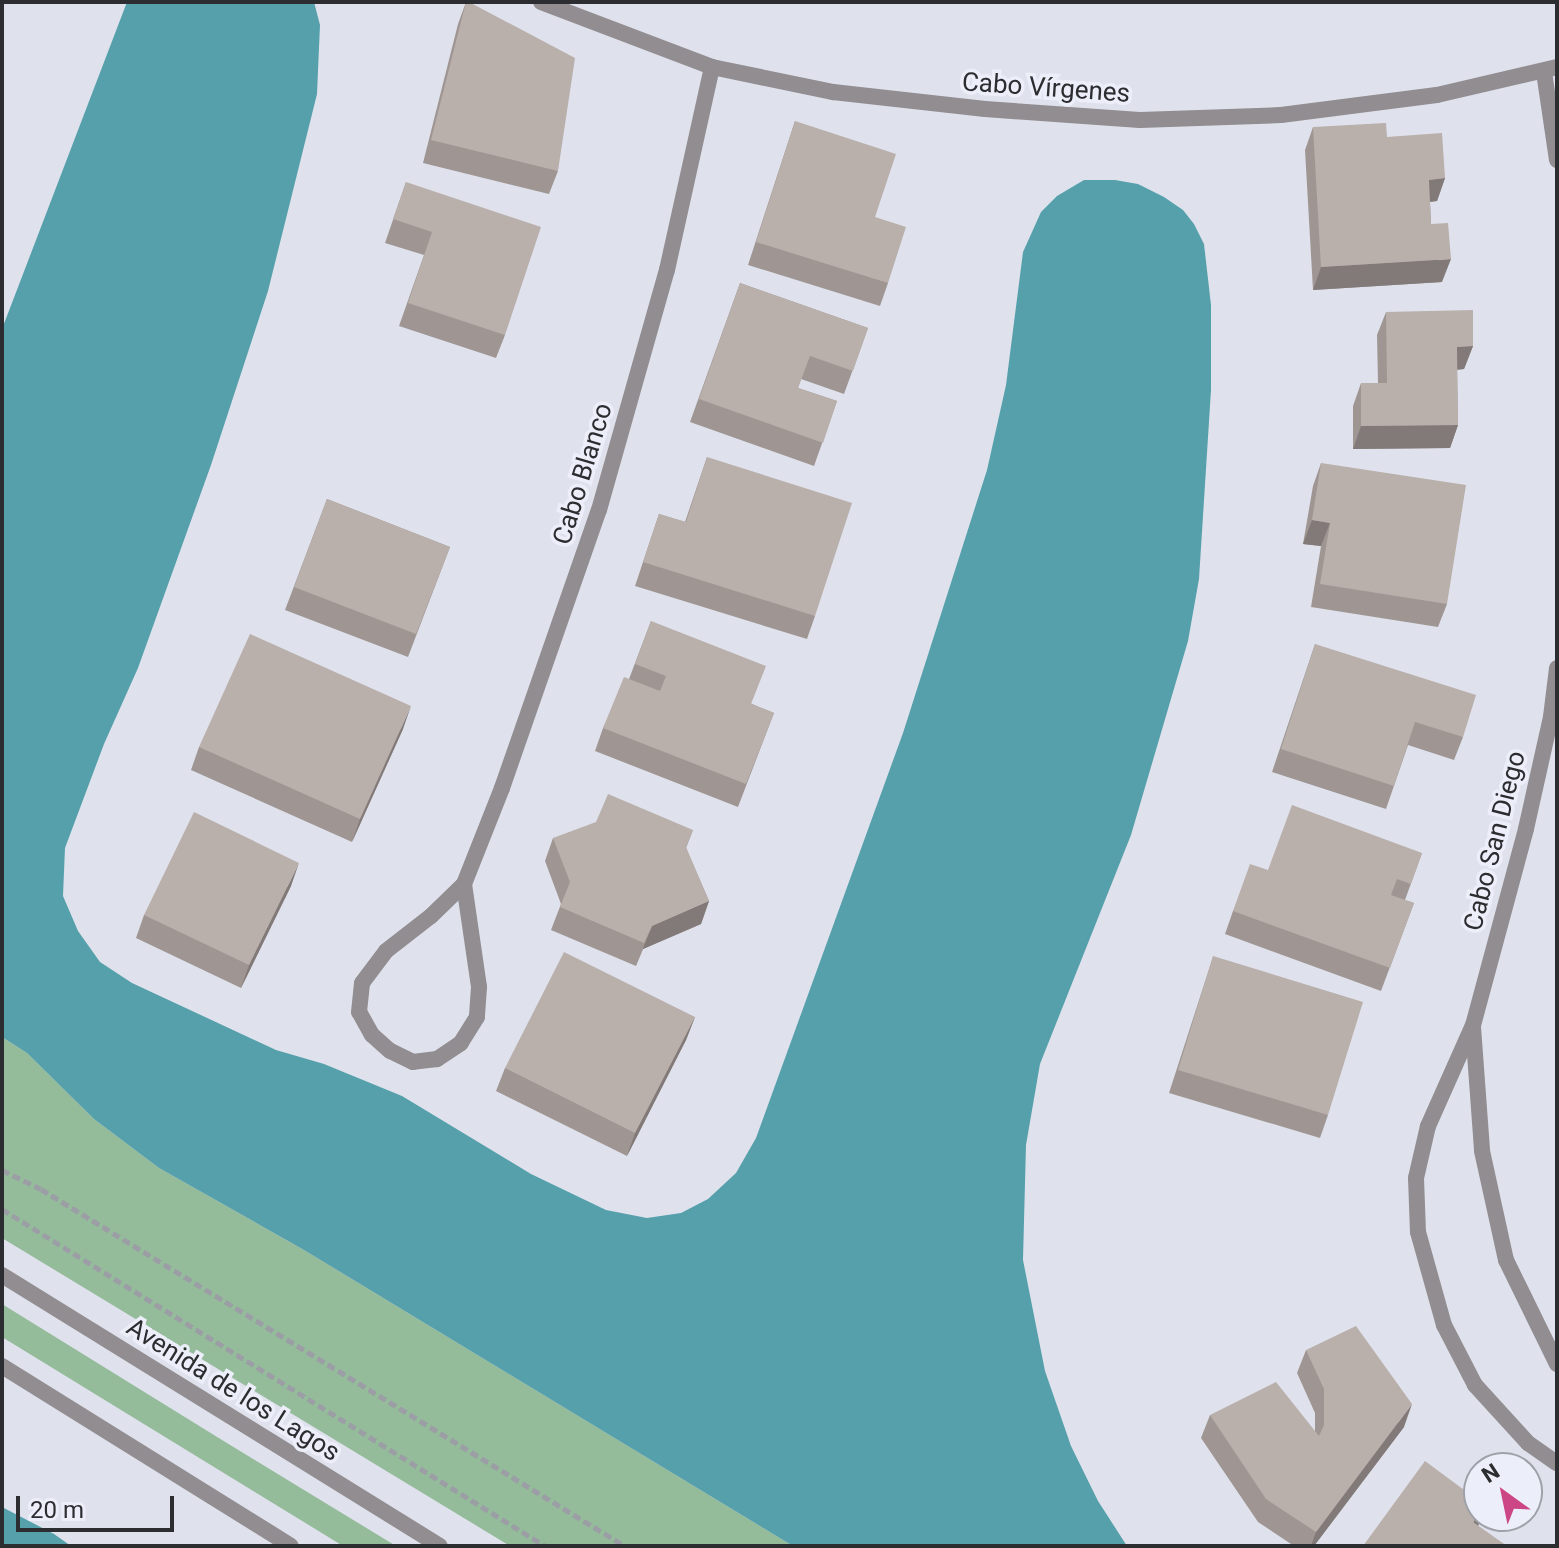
<!DOCTYPE html>
<html>
<head>
<meta charset="utf-8">
<style>
  body { margin:0 }
  #map { position:relative; width:1559px; height:1548px; overflow:hidden; background:#dfe2ec; font-family:Roboto,sans-serif }
  div>[style] { position:absolute }
  .green>* { inset:0; background:#94bb9a }
  .water>* { inset:0; background:#56a0ab }
  .path>* { height:5px; margin-top:-2.5px; transform-origin:0; background:repeating-linear-gradient(90deg,#9c9ea6 0 8px,transparent 0 12px) }
  .minor>* { height:16px; margin:-8px; padding:0 8px; transform-origin:8px; border-radius:8px; background:#918d90 }
  .tertiary>* { height:16px; margin:-8px; padding:0 8px; transform-origin:8px; border-radius:8px; background:#918d90 }
  .wall>* { inset:0; background:#9f9693 }
  .shaded-wall>* { inset:0; background:#827a78 }
  .building>* { inset:0; background:#b9afab }
  span { translate:-50% -50%; white-space:nowrap; text-align:center; line-height:1.15; -webkit-text-stroke:7px #eceff9; paint-order:stroke }
  .street-label { font-size:26px; color:#2c2d30 }
  .frame { position:absolute; inset:0; border:4px solid #2c2d30; pointer-events:none }
  .north { position:absolute; left:1463px; top:1452px; width:80px; height:80px; box-sizing:border-box; background:#eceff9; border:2px solid #9fa1a9; border-radius:50%; rotate:327deg; font-size:22px; font-weight:700; line-height:32px; text-align:center; color:#2c2d30 }
  .north::after { content:''; display:block; margin:auto; width:28px; height:36px; background:#cc4686; clip-path:polygon(50% 0,100% 100%,50% 72%,0 100%) }
  .scale { position:absolute; left:16px; top:1496px; width:158px; height:36px; box-sizing:border-box; border:4px solid #2c2d30; border-top:0; padding-left:10px; font-size:24px; line-height:28px; white-space:nowrap; color:#2c2d30; -webkit-text-stroke:6px #eceff9; paint-order:stroke }
</style>
</head>
<body>
<div id="map">
  <div class="green">
    <div style="clip-path:polygon(2px 1037px,27px 1053px,94px 1119px,159px 1168px,304px 1250px,793px 1546px,510px 1546px,2px 1238px)"></div>
    <div style="clip-path:polygon(2px 1304px,222px 1440px,396px 1546px,343px 1546px,2px 1337px)"></div>
  </div>
  <div class="water">
    <div style="clip-path:polygon(127px 2px,314px 2px,320px 25px,317px 94px,268px 291px,211px 465px,138px 668px,104px 744px,65px 848px,63px 896px,78px 931px,100px 962px,132px 983px,276px 1050px,324px 1064px,402px 1096px,531px 1174px,606px 1210px,647px 1218px,681px 1213px,708px 1199px,736px 1173px,756px 1138px,903px 733px,987px 470px,1006px 385px,1023px 252px,1041px 212px,1057px 196px,1084px 180px,1115px 180px,1138px 184px,1164px 197px,1183px 210px,1194px 224px,1204px 244px,1211px 305px,1211px 390px,1199px 579px,1188px 641px,1131px 835px,1040px 1064px,1026px 1145px,1023px 1260px,1045px 1371px,1071px 1446px,1098px 1501px,1127px 1546px,793px 1546px,304px 1250px,159px 1168px,94px 1119px,27px 1053px,2px 1037px,2px 329px)"></div>
    <div style="clip-path:polygon(2px 1507px,54px 1534px,71px 1546px,2px 1546px)"></div>
  </div>
  <div class="path">
    <div style="left:2px;top:1170px;width:43px;rotate:26deg"></div>
    <div style="left:41px;top:1189px;width:684px;rotate:31.44deg"></div>
    <div style="left:2px;top:1209px;width:639px;rotate:31.82deg"></div>
  </div>
  <div class="minor">
    <div style="left:541px;top:2px;width:183px;rotate:20.8deg"></div>
    <div style="left:712px;top:67px;width:124px;rotate:11.7deg"></div>
    <div style="left:833px;top:92px;width:153px;rotate:6.4deg"></div>
    <div style="left:985px;top:109px;width:155px;rotate:4.1deg"></div>
    <div style="left:1140px;top:120px;width:141px;rotate:-2deg"></div>
    <div style="left:1281px;top:115px;width:157px;rotate:-7.3deg"></div>
    <div style="left:1437px;top:95px;width:123px;rotate:-13.1deg"></div>
    <div style="left:1544px;top:72px;width:89px;rotate:81.6deg"></div>
    <div style="left:1557px;top:668px;width:49px;rotate:97deg"></div>
    <div style="left:1551px;top:717px;width:115px;rotate:102.6deg"></div>
    <div style="left:1526px;top:829px;width:203px;rotate:105.1deg"></div>
    <div style="left:1473px;top:1025px;width:111px;rotate:114deg"></div>
    <div style="left:1428px;top:1126px;width:53px;rotate:103deg"></div>
    <div style="left:1416px;top:1178px;width:54px;rotate:87.9deg"></div>
    <div style="left:1418px;top:1232px;width:97px;rotate:74.4deg"></div>
    <div style="left:1444px;top:1325px;width:68px;rotate:62.7deg"></div>
    <div style="left:1475px;top:1385px;width:79px;rotate:47.6deg"></div>
    <div style="left:1528px;top:1443px;width:35px;rotate:35deg"></div>
    <div style="left:464px;top:884px;width:104px;rotate:81.7deg"></div>
    <div style="left:479px;top:987px;width:30px;rotate:94deg"></div>
    <div style="left:477px;top:1017px;width:31px;rotate:122deg"></div>
    <div style="left:461px;top:1043px;width:29px;rotate:146deg"></div>
    <div style="left:437px;top:1059px;width:24px;rotate:173deg"></div>
    <div style="left:413px;top:1062px;width:25px;rotate:-154deg"></div>
    <div style="left:390px;top:1051px;width:24px;rotate:-138deg"></div>
    <div style="left:372px;top:1035px;width:26px;rotate:-119deg"></div>
    <div style="left:359px;top:1012px;width:29px;rotate:-84deg"></div>
    <div style="left:362px;top:983px;width:40px;rotate:-53deg"></div>
    <div style="left:386px;top:951px;width:57px;rotate:-37.9deg"></div>
    <div style="left:431px;top:916px;width:46px;rotate:-44.1deg"></div>
    <div style="left:464px;top:884px;width:103px;rotate:-68.4deg"></div>
    <div style="left:502px;top:788px;width:294px;rotate:-70.8deg"></div>
    <div style="left:599px;top:510px;width:249px;rotate:-74.2deg"></div>
    <div style="left:667px;top:270px;width:208px;rotate:-77.5deg"></div>
    <div style="left:1473px;top:1027px;width:124px;rotate:85.8deg"></div>
    <div style="left:1482px;top:1151px;width:112px;rotate:77.6deg"></div>
    <div style="left:1506px;top:1260px;width:116px;rotate:63.9deg"></div>
  </div>
  <div class="tertiary">
    <div style="left:2px;top:1275px;width:515px;rotate:31.75deg"></div>
    <div style="left:2px;top:1366px;width:340px;rotate:31.9deg"></div>
  </div>
  <div class="wall">
    <div style="clip-path:polygon(466px 2px,558px 171px,549px 194px,423px 163px,458px 24px)"></div>
    <div style="clip-path:polygon(795px 121px,875px 217px,888px 283px,880px 306px,748px 265px)"></div>
    <div style="clip-path:polygon(1313px 127px,1387px 137px,1445px 178px,1437px 201px,1430px 202px,1431px 224px,1442px 282px,1313px 290px,1305px 150px)"></div>
    <div style="clip-path:polygon(406px 182px,505px 335px,496px 358px,399px 326px,424px 255px,385px 243px)"></div>
    <div style="clip-path:polygon(740px 283px,868px 328px,844px 394px,801px 379px,798px 388px,837px 401px,814px 466px,690px 422px)"></div>
    <div style="clip-path:polygon(1386px 312px,1473px 346px,1464px 369px,1457px 370px,1458px 425px,1450px 448px,1353px 449px,1353px 406px,1361px 383px,1378px 383px,1377px 335px)"></div>
    <div style="clip-path:polygon(707px 457px,815px 616px,807px 639px,635px 586px,659px 514px,685px 522px)"></div>
    <div style="clip-path:polygon(1321px 463px,1447px 604px,1438px 627px,1311px 607px,1321px 546px,1303px 544px,1313px 486px)"></div>
    <div style="clip-path:polygon(327px 499px,450px 547px,408px 657px,285px 610px)"></div>
    <div style="clip-path:polygon(651px 621px,752px 704px,774px 713px,738px 807px,595px 751px,603px 728px,629px 679px)"></div>
    <div style="clip-path:polygon(1315px 644px,1463px 737px,1454px 760px,1408px 745px,1386px 809px,1272px 772px)"></div>
    <div style="clip-path:polygon(403px 729px,352px 842px,191px 770px,199px 747px)"></div>
    <div style="clip-path:polygon(693px 830px,686px 848px,709px 901px,701px 924px,643px 949px,636px 966px,551px 930px,561px 904px,545px 861px,553px 838px)"></div>
    <div style="clip-path:polygon(1422px 853px,1405px 900px,1414px 903px,1381px 991px,1225px 934px,1233px 911px,1268px 870px)"></div>
    <div style="clip-path:polygon(291px 886px,241px 988px,136px 938px,144px 915px)"></div>
    <div style="clip-path:polygon(1213px 957px,1328px 1115px,1320px 1138px,1169px 1093px)"></div>
    <div style="clip-path:polygon(695px 1017px,686px 1040px,627px 1156px,496px 1091px,505px 1068px)"></div>
    <div style="clip-path:polygon(1306px 1350px,1404px 1427px,1314px 1546px,1294px 1546px,1258px 1522px,1201px 1438px,1210px 1415px,1315px 1432px,1315px 1413px,1297px 1373px)"></div>
  </div>
  <div class="shaded-wall">
    <div style="clip-path:polygon(1445px 178px,1437px 201px,1420px 203px,1429px 180px)"></div>
    <div style="clip-path:polygon(1451px 259px,1442px 282px,1313px 290px,1321px 267px)"></div>
    <div style="clip-path:polygon(1473px 346px,1464px 369px,1449px 370px,1457px 347px)"></div>
    <div style="clip-path:polygon(1458px 425px,1450px 448px,1353px 449px,1361px 426px)"></div>
    <div style="clip-path:polygon(1312px 520px,1330px 523px,1321px 546px,1303px 544px)"></div>
    <div style="clip-path:polygon(411px 706px,403px 729px,352px 842px,360px 819px)"></div>
    <div style="clip-path:polygon(299px 863px,291px 886px,241px 988px,249px 965px)"></div>
    <div style="clip-path:polygon(709px 901px,701px 924px,643px 949px,636px 966px,652px 926px)"></div>
    <div style="clip-path:polygon(695px 1017px,686px 1040px,627px 1156px,635px 1133px)"></div>
    <div style="clip-path:polygon(1412px 1404px,1404px 1427px,1314px 1546px,1311px 1546px,1316px 1532px)"></div>
    <div style="clip-path:polygon(1479px 1514px,1479px 1516px,1482px 1516px,1477px 1529px,1473px 1522px)"></div>
  </div>
  <div class="building">
    <div style="clip-path:polygon(466px 2px,469px 2px,575px 58px,558px 171px,431px 140px)"></div>
    <div style="clip-path:polygon(795px 121px,896px 154px,875px 217px,906px 227px,888px 283px,756px 242px)"></div>
    <div style="clip-path:polygon(1386px 123px,1387px 137px,1442px 133px,1445px 178px,1429px 180px,1431px 224px,1448px 223px,1451px 259px,1321px 267px,1313px 127px)"></div>
    <div style="clip-path:polygon(406px 182px,541px 227px,505px 335px,408px 303px,432px 232px,393px 219px)"></div>
    <div style="clip-path:polygon(740px 283px,868px 328px,853px 371px,810px 356px,798px 388px,837px 401px,823px 443px,699px 399px)"></div>
    <div style="clip-path:polygon(1473px 310px,1473px 346px,1457px 347px,1458px 425px,1361px 426px,1361px 383px,1387px 383px,1386px 312px)"></div>
    <div style="clip-path:polygon(707px 457px,852px 503px,815px 616px,643px 562px,659px 514px,686px 522px)"></div>
    <div style="clip-path:polygon(1321px 463px,1466px 485px,1447px 604px,1320px 584px,1330px 523px,1312px 520px)"></div>
    <div style="clip-path:polygon(327px 499px,450px 547px,416px 634px,294px 587px)"></div>
    <div style="clip-path:polygon(651px 621px,766px 666px,751px 704px,774px 713px,746px 784px,603px 728px,624px 677px,660px 691px,666px 676px,635px 664px)"></div>
    <div style="clip-path:polygon(250px 634px,411px 706px,360px 819px,199px 747px)"></div>
    <div style="clip-path:polygon(1315px 644px,1476px 695px,1463px 737px,1415px 722px,1394px 786px,1281px 749px)"></div>
    <div style="clip-path:polygon(608px 794px,693px 830px,686px 847px,709px 901px,652px 926px,644px 943px,560px 907px,570px 882px,553px 838px,596px 822px)"></div>
    <div style="clip-path:polygon(1292px 805px,1422px 853px,1411px 884px,1397px 879px,1391px 895px,1414px 903px,1390px 968px,1233px 911px,1250px 864px,1268px 870px)"></div>
    <div style="clip-path:polygon(194px 812px,299px 863px,249px 965px,144px 915px)"></div>
    <div style="clip-path:polygon(564px 952px,695px 1017px,635px 1133px,505px 1068px)"></div>
    <div style="clip-path:polygon(1213px 956px,1363px 1002px,1328px 1115px,1178px 1070px)"></div>
    <div style="clip-path:polygon(1356px 1326px,1412px 1404px,1316px 1532px,1266px 1499px,1210px 1415px,1276px 1382px,1319px 1436px,1324px 1425px,1324px 1389px,1306px 1350px)"></div>
    <div style="clip-path:polygon(1425px 1461px,1479px 1501px,1479px 1514px,1473px 1522px,1507px 1546px,1363px 1546px)"></div>
  </div>
  <div class="street-label">
    <span style="left:1046px;top:88px;rotate:4deg">Cabo Vírgenes</span>
    <span style="left:583px;top:474px;rotate:-73deg">Cabo Blanco</span>
    <span style="left:1495px;top:841px;rotate:-76deg">Cabo San Diego</span>
    <span style="left:233px;top:1390px;rotate:32deg">Avenida de los Lagos</span>
  </div>
  <div class="frame"></div>
  <div class="north">N</div>
  <div class="scale">20 m</div>
</div>
</body>
</html>
